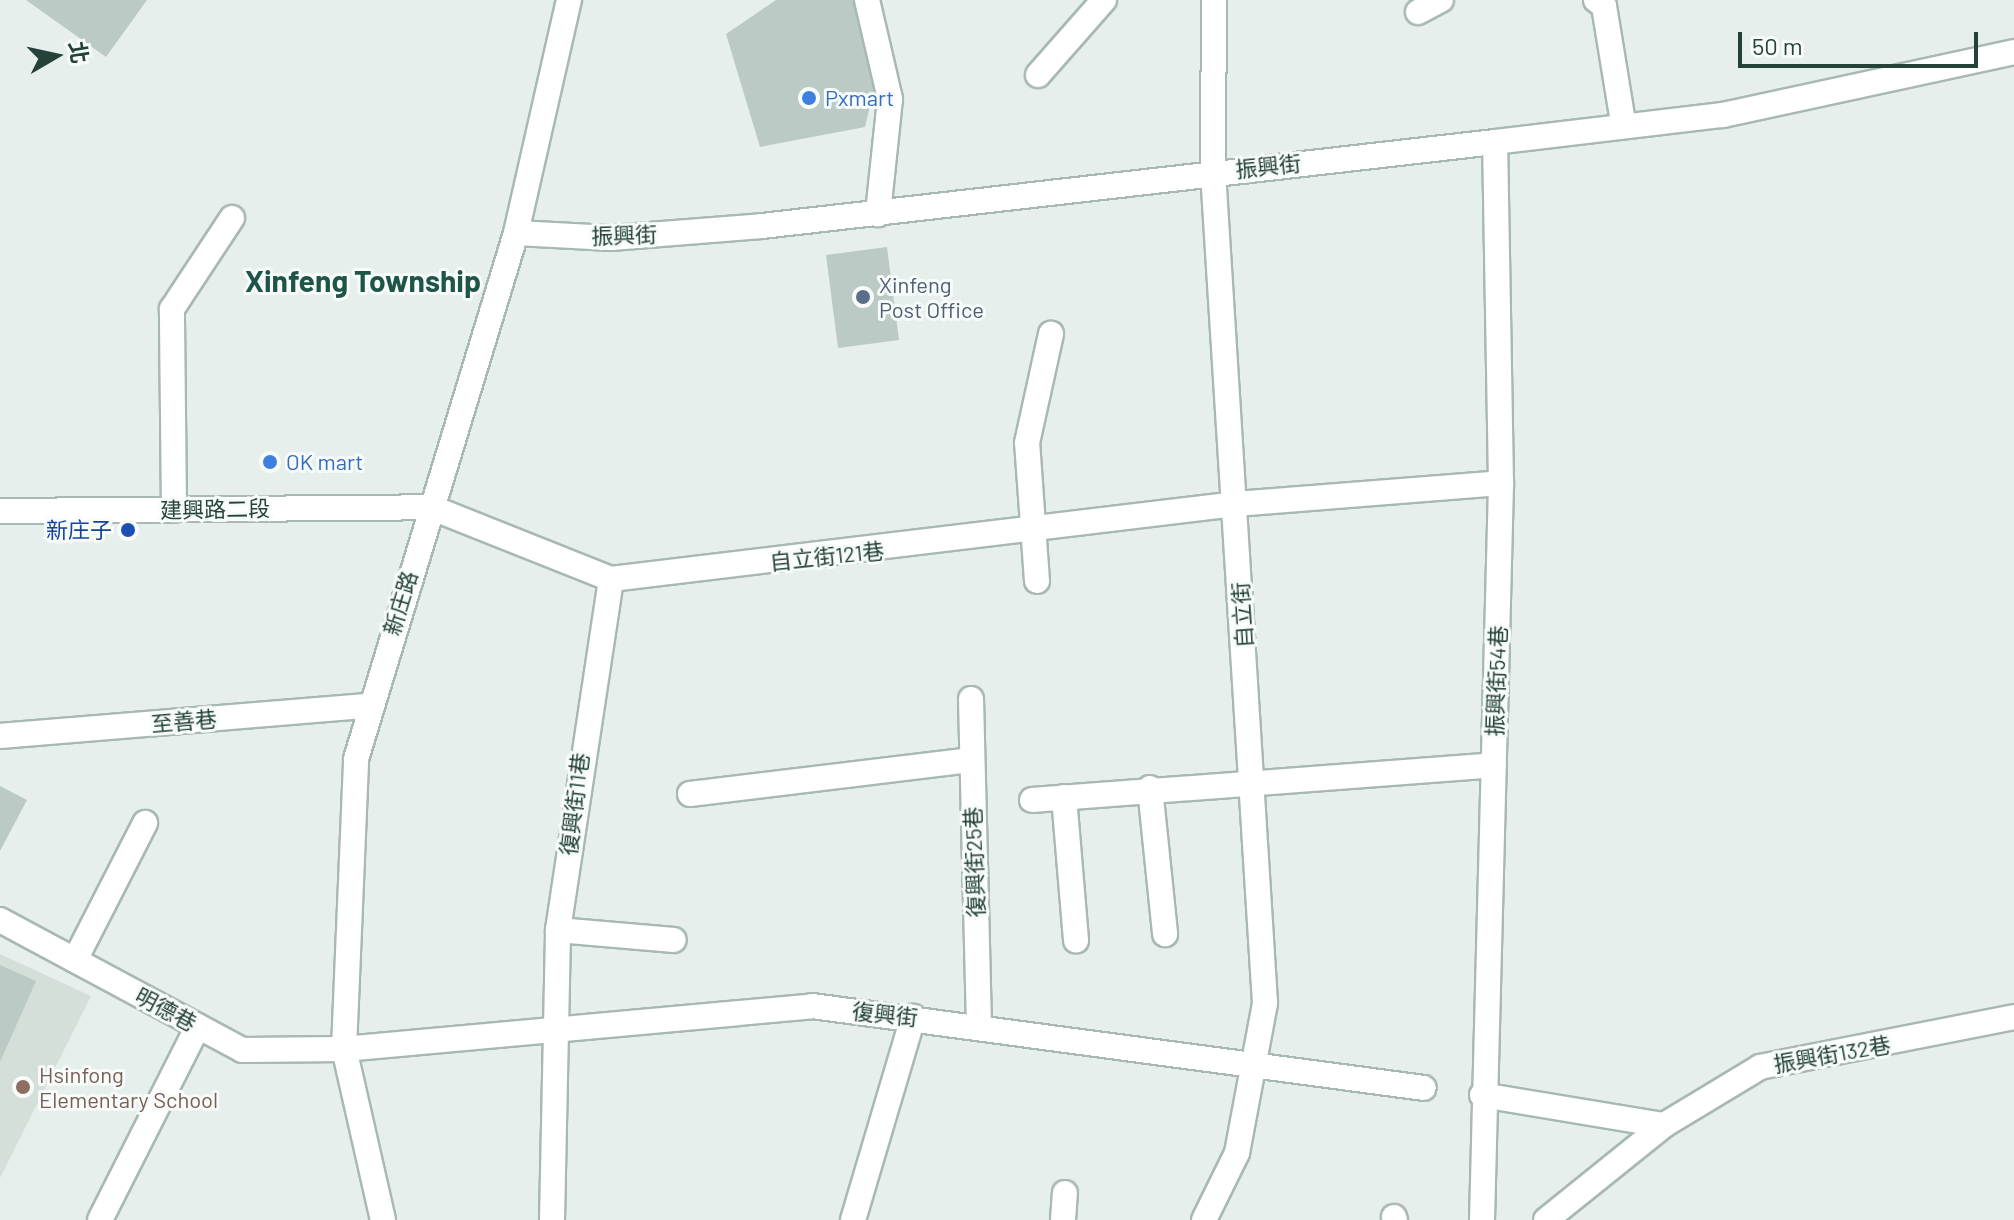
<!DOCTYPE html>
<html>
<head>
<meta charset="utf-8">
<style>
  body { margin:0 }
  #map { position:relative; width:2014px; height:1220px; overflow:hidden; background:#e6efeb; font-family:Barlow,"Noto Sans TC",sans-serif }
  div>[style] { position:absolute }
  .built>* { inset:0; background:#d4dfda }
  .building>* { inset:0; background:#bbcac4 }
  .roads { filter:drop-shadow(2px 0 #a8b8b2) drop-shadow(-2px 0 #a8b8b2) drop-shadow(0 2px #a8b8b2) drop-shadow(0 -2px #a8b8b2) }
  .minor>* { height:24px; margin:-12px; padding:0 12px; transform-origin:12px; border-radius:12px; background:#fff }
  .dots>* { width:22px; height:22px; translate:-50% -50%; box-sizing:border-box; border:4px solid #f7fbf9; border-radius:50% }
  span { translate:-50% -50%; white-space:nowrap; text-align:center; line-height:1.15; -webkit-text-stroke:6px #f7fbf9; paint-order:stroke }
  .shop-label { font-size:22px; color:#366cbe }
  .left { translate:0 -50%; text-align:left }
  .street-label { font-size:22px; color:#24423a }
  .service-label { font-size:22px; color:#4e5e75 }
  .transit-label { font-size:22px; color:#164399 }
  .right { translate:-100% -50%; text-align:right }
  .education-label { font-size:22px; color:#785e54 }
  .district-label { font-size:30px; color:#1f5548; font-weight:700 }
  .north { position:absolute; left:16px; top:16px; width:80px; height:80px; -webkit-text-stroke:6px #f7fbf9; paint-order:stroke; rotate:81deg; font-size:22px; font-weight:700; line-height:32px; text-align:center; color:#24423a }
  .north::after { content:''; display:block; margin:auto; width:28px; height:36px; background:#24423a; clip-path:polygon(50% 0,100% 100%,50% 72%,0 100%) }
  .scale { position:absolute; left:1738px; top:32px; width:240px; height:36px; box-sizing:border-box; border:4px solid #24423a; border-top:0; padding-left:10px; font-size:24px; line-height:28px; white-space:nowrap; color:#24423a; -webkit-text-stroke:6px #f7fbf9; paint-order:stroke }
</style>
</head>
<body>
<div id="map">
  <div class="built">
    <div style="clip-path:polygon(0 954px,91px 996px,0 1178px)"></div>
  </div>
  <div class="building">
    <div style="clip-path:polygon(26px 0,147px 0,106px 57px)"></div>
    <div style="clip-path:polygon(776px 0,857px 0,879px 69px,865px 127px,760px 147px,726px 34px)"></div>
    <div style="clip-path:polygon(887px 247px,899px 340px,838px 348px,826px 255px)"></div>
    <div style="clip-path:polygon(0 786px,27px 800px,0 851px)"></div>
    <div style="clip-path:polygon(0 965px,36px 981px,0 1062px)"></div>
  </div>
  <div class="roads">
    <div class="minor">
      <div style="left:867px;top:0;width:102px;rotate:76.9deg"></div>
      <div style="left:890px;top:99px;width:116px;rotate:96deg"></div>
      <div style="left:1596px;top:0;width:10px;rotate:37deg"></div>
      <div style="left:1604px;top:6px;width:118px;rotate:80.7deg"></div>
      <div style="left:1418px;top:12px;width:26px;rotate:-28deg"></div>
      <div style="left:1038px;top:75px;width:100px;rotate:-48.7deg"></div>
      <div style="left:516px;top:233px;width:95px;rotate:3deg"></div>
      <div style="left:611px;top:238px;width:151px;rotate:-4.5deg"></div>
      <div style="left:762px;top:226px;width:738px;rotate:-6.54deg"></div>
      <div style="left:1495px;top:142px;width:230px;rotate:-6.8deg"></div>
      <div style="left:1723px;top:115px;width:298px;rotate:-12.2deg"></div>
      <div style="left:174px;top:510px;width:201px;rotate:-90.6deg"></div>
      <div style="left:172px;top:309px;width:109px;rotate:-56.6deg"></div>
      <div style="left:0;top:511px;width:430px;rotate:-0.5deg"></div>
      <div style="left:430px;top:507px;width:195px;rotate:21.7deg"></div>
      <div style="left:611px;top:579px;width:628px;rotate:-6.85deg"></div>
      <div style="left:1235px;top:504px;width:267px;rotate:-4.5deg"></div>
      <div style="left:1037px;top:581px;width:138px;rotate:-94.1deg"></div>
      <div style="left:1027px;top:443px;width:112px;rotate:-77.6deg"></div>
      <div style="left:971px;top:699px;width:326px;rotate:88.6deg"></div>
      <div style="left:0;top:736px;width:368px;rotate:-4.7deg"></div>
      <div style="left:1150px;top:788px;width:147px;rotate:84.1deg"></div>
      <div style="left:690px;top:794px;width:284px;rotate:-6.9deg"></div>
      <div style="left:1064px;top:797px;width:144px;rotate:85.2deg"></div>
      <div style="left:1032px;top:800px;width:463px;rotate:-4.3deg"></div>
      <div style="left:0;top:920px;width:275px;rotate:28.2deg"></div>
      <div style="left:242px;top:1050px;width:102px;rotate:-0.6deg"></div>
      <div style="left:344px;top:1049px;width:470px;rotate:-5.2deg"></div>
      <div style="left:812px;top:1006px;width:617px;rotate:7.63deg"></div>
      <div style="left:558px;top:930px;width:116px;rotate:4.9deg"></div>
      <div style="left:75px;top:960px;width:154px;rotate:-62.9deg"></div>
      <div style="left:1482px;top:1095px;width:184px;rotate:9.4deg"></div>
      <div style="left:1394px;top:1217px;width:3px;rotate:72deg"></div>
      <div style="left:100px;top:1220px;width:217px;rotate:-63.2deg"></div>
      <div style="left:383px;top:1220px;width:175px;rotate:-102.8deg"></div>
      <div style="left:344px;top:1049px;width:290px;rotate:-87.6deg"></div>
      <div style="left:356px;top:759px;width:550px;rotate:-73.08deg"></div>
      <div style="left:516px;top:233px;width:239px;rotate:-77.2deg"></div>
      <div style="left:552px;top:1220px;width:290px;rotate:-88.8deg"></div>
      <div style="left:558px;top:930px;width:355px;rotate:-81.4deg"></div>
      <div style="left:853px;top:1220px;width:212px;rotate:-73.5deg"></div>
      <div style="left:1063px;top:1220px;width:27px;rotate:-86deg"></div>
      <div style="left:1204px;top:1220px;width:75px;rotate:-63.8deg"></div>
      <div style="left:1237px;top:1153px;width:153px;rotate:-79.4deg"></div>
      <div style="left:1265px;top:1003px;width:833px;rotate:-93.58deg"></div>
      <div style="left:1213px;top:172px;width:172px;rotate:-89.7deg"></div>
      <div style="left:1482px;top:1220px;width:737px;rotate:-88.52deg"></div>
      <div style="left:1501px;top:483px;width:341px;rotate:-91deg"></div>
      <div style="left:1546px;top:1220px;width:151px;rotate:-38.8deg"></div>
      <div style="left:1664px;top:1125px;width:112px;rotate:-31.1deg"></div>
      <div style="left:1760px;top:1067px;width:259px;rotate:-11.1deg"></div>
    </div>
  </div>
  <div class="dots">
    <div style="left:809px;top:98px;background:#3f7fe0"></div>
    <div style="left:863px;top:297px;background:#5c6f8a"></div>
    <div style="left:270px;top:462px;background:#3f7fe0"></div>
    <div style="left:128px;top:530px;background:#1a4fb4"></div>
    <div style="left:23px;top:1087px;background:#8d6e63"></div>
  </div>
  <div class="shop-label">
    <span class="left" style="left:825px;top:98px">Pxmart</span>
    <span class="left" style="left:286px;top:462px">OK mart</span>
  </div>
  <div class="street-label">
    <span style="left:1268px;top:166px;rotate:-6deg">振興街</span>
    <span style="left:624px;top:235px;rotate:-2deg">振興街</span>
    <span style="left:215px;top:509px;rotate:-1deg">建興路二段</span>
    <span style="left:827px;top:556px;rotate:-6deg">自立街121巷</span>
    <span style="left:400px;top:603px;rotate:-73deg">新庄路</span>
    <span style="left:1242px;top:615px;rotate:-94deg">自立街</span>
    <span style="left:1496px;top:681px;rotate:-88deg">振興街54巷</span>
    <span style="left:184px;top:721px;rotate:-5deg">至善巷</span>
    <span style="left:574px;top:804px;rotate:-83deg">復興街11巷</span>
    <span style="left:974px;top:862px;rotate:-92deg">復興街25巷</span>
    <span style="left:166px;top:1009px;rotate:28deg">明德巷</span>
    <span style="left:885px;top:1014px;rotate:6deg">復興街</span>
    <span style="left:1832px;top:1054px;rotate:-10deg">振興街132巷</span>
  </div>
  <div class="service-label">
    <span class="left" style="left:879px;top:297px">Xinfeng<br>Post Office</span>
  </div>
  <div class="transit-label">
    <span class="right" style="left:112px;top:530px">新庄子</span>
  </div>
  <div class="education-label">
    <span class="left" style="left:39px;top:1087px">Hsinfong<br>Elementary School</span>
  </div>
  <div class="district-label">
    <span style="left:363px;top:280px">Xinfeng Township</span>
  </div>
  <div class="north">北</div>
  <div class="scale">50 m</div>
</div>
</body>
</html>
